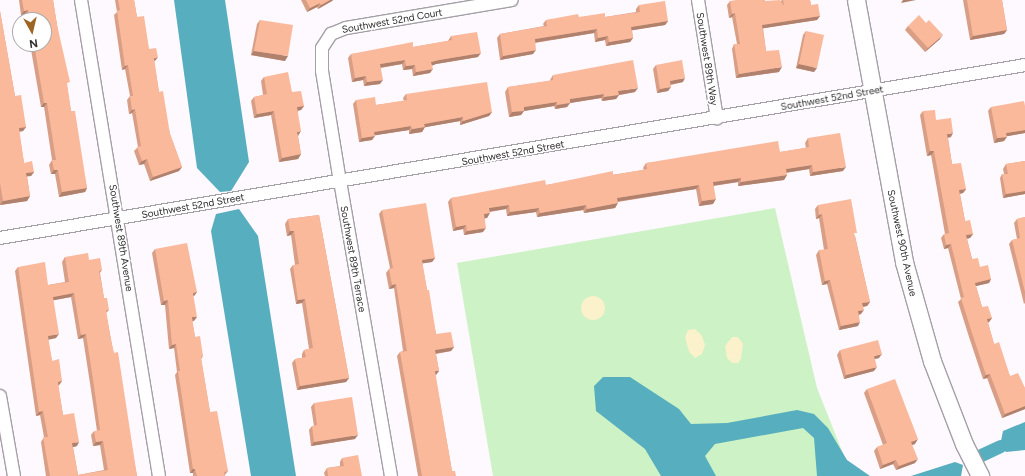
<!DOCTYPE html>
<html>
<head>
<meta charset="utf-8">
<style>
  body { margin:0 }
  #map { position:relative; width:1025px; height:476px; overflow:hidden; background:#fef8ff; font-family:Figtree,sans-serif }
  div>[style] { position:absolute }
  .green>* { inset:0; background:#ccf2c5 }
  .sand>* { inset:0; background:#fbf1cb }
  .round { border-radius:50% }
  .water>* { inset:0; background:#57aebe }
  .canal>* { height:13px; margin:-6.5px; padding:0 6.5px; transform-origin:6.5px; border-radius:6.5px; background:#57aebe }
  .roads { filter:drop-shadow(1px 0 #a59fa7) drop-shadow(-1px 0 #a59fa7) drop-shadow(0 1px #a59fa7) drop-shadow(0 -1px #a59fa7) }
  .street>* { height:12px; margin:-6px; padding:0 6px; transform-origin:6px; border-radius:6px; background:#fff }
  .secondary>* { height:17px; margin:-8.5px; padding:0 8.5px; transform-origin:8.5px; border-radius:8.5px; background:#fff }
  .wall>* { inset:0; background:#d89f86 }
  .shaded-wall>* { inset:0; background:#b0826d }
  .building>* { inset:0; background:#fbb99c }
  span { translate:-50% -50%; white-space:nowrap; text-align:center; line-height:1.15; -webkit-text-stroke:3px #fff; paint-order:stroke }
  .street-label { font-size:10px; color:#2e2b2e }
  .north { position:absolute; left:12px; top:12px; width:40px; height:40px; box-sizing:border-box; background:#fff; border:1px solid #abaaab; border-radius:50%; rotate:172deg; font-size:11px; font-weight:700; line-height:16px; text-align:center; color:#2e2b2e }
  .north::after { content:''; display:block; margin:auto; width:14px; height:18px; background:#9e6423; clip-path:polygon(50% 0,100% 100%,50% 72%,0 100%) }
</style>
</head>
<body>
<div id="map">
  <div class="green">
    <div style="clip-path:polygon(775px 208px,817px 388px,852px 476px,493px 476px,457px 263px)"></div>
  </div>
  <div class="sand">
    <div class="round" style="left:581px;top:296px;width:24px;height:24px"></div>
    <div style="clip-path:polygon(695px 329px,702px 336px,705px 345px,702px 354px,695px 358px,689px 352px,685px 337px,688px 330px)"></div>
    <div style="clip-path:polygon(732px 337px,738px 337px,743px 344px,741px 359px,738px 363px,732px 363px,727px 358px,725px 346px)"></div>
  </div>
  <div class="water">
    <div style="clip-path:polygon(174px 0,225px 0,249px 162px,231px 191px,220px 192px,197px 168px)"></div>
    <div style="clip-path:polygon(239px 209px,258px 236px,296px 476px,251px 476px,211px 231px,216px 214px)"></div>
    <div style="clip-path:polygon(603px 377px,630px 377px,679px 409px,691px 424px,727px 423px,797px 410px,814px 414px,828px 428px,847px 460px,870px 476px,817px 476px,814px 438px,803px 428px,715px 444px,705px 456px,716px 476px,661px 476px,645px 449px,596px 411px,594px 386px)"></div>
    <div style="clip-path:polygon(1025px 422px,1025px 450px,1006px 452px,1000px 446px,1003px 431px)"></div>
    <div style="clip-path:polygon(955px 462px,963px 465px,961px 476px,911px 476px)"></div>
  </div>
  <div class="canal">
    <div style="left:981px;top:455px;width:21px;rotate:-25deg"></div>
  </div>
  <div class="roads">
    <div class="street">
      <div style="left:81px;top:0;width:482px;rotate:80.7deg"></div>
      <div style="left:698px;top:0;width:120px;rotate:80.9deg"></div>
      <div style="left:0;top:238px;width:1039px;rotate:-9.58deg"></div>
      <div style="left:0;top:396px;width:81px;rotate:80.1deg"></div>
      <div style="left:391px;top:476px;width:298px;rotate:-99.8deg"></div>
      <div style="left:340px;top:182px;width:112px;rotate:-99.2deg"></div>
      <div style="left:322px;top:71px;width:23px;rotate:-90deg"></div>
      <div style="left:322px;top:48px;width:17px;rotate:-57deg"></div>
      <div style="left:331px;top:34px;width:16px;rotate:-22deg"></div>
      <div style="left:346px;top:28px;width:168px;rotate:-9.6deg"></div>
    </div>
    <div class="secondary">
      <div style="left:856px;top:0;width:266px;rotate:79.6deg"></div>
      <div style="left:904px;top:262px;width:103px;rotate:74.2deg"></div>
      <div style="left:932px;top:361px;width:89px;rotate:68.9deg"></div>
      <div style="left:964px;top:444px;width:36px;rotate:63deg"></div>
    </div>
  </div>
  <div class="wall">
    <div style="clip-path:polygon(19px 0,53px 0,71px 111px,87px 188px,85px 192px,59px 197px,55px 174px,51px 174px,49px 165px,52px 160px,44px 107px,41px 107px,30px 44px,44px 44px,44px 20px,26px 20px,25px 14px,21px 15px)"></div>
    <div style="clip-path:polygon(115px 0,134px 0,137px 17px,149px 49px,155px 61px,154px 61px,159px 92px,170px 134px,182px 167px,179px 171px,150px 181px,144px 164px,139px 165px,134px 151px,138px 147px,132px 113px,129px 114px,127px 100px,130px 96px,125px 69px,122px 70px,114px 15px,117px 12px)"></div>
    <div style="clip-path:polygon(301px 0,333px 0,332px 1px,318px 9px,317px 7px,307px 12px)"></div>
    <div style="clip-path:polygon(782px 0,810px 0,811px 5px,820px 16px,817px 20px,763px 28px,766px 51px,779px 72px,736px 78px,732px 49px,734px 44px,737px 44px,732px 17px,729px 18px,727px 5px,730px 1px,781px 1px)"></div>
    <div style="clip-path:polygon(963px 0,1002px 0,1007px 30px,1004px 34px,970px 40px)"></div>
    <div style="clip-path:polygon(639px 5px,668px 21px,665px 25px,632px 30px,633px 38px,630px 42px,606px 46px,605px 40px,595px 42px,594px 33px,535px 43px,533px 54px,500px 60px,497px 38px,500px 34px,544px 26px,543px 24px,546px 20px,579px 17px,605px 17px,636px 12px,636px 9px)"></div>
    <div style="clip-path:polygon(0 11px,15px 96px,26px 127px,23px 131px,19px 132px,24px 163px,34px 172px,31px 176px,27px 176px,30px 196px,27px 201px,0 205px)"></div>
    <div style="clip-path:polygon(260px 20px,285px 61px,251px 55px,257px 24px)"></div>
    <div style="clip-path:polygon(908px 26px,940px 39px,925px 52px,905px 30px)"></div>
    <div style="clip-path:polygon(806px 31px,814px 72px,796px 68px,803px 35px)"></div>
    <div style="clip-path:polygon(451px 36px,478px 57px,436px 64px,432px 65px,430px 73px,413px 76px,412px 69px,403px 70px,402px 64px,381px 68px,380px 84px,364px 86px,363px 80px,352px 82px,348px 58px,351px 54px,413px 47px,448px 41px)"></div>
    <div style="clip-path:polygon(656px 65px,683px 82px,671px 85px,668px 91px,657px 93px,653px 69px)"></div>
    <div style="clip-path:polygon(553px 75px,635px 92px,619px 95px,616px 99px,602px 101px,601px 98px,570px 103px,567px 107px,555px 109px,554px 106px,524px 111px,521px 115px,509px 117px,505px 92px,508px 87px,550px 81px,550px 80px)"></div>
    <div style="clip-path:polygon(264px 77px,292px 92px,304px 106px,301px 110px,298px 111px,298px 136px,301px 154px,298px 159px,279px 162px,271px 115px,254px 118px,251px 101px,254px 97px,263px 95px,261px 81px)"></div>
    <div style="clip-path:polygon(406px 94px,492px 112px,489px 116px,460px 125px,460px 121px,425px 127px,422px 132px,409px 134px,409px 130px,375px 135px,372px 140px,359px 142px,353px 104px,356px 100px,376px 105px,404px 101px,403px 98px)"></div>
    <div style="clip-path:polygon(1025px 106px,1025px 133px,1007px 136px,1004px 141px,994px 143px,988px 111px,991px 107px)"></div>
    <div style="clip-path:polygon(923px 111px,936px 120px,951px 137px,948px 138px,952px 164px,966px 189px,963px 193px,960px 194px,965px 221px,973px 234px,970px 238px,967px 239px,972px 259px,991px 279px,989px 283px,976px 286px,982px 307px,992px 318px,989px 322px,988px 323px,994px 344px,1010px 376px,1025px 388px,1025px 409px,1002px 418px,987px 378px,983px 379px,969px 337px,958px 302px,961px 299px,948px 248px,944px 249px,941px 238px,944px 234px,945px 234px,931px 155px,927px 156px,920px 115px)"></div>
    <div style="clip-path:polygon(808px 138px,843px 171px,810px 176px,809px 169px,786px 173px,787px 175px,784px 180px,738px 186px,738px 182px,714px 186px,713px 204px,699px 206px,696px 189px,618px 202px,615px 208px,584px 213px,583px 210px,537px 217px,536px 212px,507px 216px,506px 209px,490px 212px,487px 218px,485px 218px,483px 232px,464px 235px,463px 229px,453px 231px,448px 202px,451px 198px,546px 185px,644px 170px,643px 168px,646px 163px,780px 152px,806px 148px,805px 143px)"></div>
    <div style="clip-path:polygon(1025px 161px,1025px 194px,1003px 198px,1000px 178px,1002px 174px,1004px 174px,1003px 169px,1006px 164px)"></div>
    <div style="clip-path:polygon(818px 205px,855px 236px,870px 302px,867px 306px,863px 307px,861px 314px,859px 315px,858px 326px,839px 330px,827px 284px,822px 285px,816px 255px,819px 250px,824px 250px,819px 218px,816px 219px,815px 209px)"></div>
    <div style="clip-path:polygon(382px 210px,435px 258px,432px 262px,422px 263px,427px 290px,436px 334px,454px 347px,451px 351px,436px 354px,439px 371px,435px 375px,452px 471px,456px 476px,418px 476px,397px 356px,400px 352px,403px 351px,394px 288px,389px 289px,386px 273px,389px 269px,390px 268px,379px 214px)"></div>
    <div style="clip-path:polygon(319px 215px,349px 378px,346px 382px,297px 390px,292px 363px,295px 359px,302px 358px,302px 354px,304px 350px,309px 349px,302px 303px,296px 304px,290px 269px,293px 265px,295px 265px,291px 235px,287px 236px,285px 224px,288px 219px)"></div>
    <div style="clip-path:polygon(1025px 217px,1025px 303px,1024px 304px,1009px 244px,1012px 240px,1017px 239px,1014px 223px,1017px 219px)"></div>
    <div style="clip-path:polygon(155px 249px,197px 292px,194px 296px,193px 296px,194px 321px,192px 321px,195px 337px,203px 356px,201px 359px,210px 412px,228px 471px,225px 475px,225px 476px,193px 476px,193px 473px,190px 473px,175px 375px,177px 372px,174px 348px,169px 349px,165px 305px,161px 305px,152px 253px)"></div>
    <div style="clip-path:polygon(evenodd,65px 257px,89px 260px,102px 270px,100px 273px,104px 298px,109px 310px,106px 313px,137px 476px,46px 476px,41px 442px,44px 437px,40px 415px,36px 416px,15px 271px,18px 267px,48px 285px,65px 282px,62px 262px,65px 257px,71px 297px,78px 339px,83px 338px,91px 390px,97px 431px,94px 431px,91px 435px,93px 446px,100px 445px,104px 470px,78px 475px,73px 447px,77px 446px,63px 415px,58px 386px,59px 385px,62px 381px,52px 361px,48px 340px,56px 338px,53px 300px,71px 297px)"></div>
    <div style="clip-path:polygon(840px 350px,879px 358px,875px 359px,874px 371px,844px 379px,837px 355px)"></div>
    <div style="clip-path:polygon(867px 389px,915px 444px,912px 445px,915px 463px,896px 470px,893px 464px,880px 469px,874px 451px,877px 447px,883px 445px,864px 393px)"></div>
    <div style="clip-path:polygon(314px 403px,355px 439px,311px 446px,309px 430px,312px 426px,314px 426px,311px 407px)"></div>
    <div style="clip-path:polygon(342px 458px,362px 476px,325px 476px,324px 473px,327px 468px,340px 466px,340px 462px)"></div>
  </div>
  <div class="shaded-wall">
    <div style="clip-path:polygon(330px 0,333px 0,332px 1px,318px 9px,321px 5px)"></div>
    <div style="clip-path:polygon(903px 0,916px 0,901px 3px)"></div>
    <div style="clip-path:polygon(320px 3px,317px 7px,307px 12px,310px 8px)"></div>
    <div style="clip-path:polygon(28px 10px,25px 14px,21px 15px,24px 11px)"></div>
    <div style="clip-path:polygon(735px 13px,732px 17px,729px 18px,732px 14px)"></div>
    <div style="clip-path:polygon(820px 16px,817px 20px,759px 29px,762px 25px)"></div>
    <div style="clip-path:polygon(668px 21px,665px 25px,628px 31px,631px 27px)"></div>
    <div style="clip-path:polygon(597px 29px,594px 33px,532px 43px,535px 39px)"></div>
    <div style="clip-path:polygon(1007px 30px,1004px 34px,970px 40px,973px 36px)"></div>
    <div style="clip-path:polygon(943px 35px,940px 39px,925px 52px,928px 48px)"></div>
    <div style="clip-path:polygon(608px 36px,605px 40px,595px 42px,598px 38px)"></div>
    <div style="clip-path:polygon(633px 38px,630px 42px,606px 46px,609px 42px)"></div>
    <div style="clip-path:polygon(536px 50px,533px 54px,500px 60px,503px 56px)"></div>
    <div style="clip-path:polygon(254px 51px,288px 56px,285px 61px,251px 55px)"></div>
    <div style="clip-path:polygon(481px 53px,478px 57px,436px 64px,429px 67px,431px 62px,439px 60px)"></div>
    <div style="clip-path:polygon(158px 57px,155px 61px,151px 62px,154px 58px)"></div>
    <div style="clip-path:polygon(405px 60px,402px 64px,377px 68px,380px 64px)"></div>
    <div style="clip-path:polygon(799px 64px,817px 68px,814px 72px,796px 68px)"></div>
    <div style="clip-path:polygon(128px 65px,125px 69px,122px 70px,125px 66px)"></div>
    <div style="clip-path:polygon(415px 65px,412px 69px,403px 70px,406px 66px)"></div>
    <div style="clip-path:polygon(782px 67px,779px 72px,736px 78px,739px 74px)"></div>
    <div style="clip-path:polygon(433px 69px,430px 73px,413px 76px,416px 72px)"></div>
    <div style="clip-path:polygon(366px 76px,363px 80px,352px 82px,355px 78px)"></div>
    <div style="clip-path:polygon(685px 78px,683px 82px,667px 85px,670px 81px)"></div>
    <div style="clip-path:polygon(383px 80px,380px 84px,364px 86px,367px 82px)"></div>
    <div style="clip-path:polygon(671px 87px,668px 91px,657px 93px,660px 89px)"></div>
    <div style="clip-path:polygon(638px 88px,635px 92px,619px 95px,616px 99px,602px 101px,604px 97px,618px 91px)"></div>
    <div style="clip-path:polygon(604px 94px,601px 98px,570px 103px,567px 107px,555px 109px,557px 105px,570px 99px)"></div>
    <div style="clip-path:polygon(557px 102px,554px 106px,524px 111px,521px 115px,509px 117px,512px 112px,524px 107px)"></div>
    <div style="clip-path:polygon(44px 103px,47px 103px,44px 107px,41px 107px)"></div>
    <div style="clip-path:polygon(304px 106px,301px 110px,294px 111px,297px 107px)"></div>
    <div style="clip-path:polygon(135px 109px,132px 113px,129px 114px,132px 110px)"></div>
    <div style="clip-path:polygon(274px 111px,271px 115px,254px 118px,257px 114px)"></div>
    <div style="clip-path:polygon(492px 112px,489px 116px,460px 125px,463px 121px)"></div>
    <div style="clip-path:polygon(463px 117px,460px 121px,421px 128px,424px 124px)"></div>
    <div style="clip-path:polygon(411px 126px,409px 130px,371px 136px,374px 132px)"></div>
    <div style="clip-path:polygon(26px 127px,23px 131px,16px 132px,19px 128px)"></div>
    <div style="clip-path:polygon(425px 127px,422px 132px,409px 134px,412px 129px)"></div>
    <div style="clip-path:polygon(1025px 130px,1025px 133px,1003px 137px,1006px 133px)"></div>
    <div style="clip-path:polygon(301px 131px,298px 136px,297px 132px)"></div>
    <div style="clip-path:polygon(953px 133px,951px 137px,944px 138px,947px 134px)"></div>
    <div style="clip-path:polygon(375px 136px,372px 140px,359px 142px,362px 138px)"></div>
    <div style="clip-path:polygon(1007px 137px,1004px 141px,994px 143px,997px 138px)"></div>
    <div style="clip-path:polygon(930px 151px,934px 151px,931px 155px,927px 156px)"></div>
    <div style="clip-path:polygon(301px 154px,298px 159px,279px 162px,282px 158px)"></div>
    <div style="clip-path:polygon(147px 159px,144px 164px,139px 165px,142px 161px)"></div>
    <div style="clip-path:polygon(812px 165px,809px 169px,783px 173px,786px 169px)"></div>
    <div style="clip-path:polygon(182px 167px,179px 171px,150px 181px,153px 177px)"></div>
    <div style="clip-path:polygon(846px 167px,843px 171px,810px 176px,813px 172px)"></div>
    <div style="clip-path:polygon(54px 170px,58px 170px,55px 174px,51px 174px)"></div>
    <div style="clip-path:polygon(34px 172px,31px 176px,23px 177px,26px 173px)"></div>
    <div style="clip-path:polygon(787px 175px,784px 180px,738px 186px,741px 182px)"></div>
    <div style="clip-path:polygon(741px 178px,738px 182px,710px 186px,713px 182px)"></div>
    <div style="clip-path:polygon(699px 185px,696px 189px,614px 202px,617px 198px)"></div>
    <div style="clip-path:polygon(87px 188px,85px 192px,59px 197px,62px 192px)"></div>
    <div style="clip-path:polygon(966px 189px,963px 193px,957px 194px,959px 190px)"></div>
    <div style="clip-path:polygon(1025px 191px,1025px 194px,1003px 198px,1006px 194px)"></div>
    <div style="clip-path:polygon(30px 196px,27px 201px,0 205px,3px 201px)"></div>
    <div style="clip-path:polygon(716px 199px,713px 204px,699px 206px,702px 201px)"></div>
    <div style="clip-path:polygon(618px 203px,615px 208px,584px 213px,587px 209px)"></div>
    <div style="clip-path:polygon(509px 205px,506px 209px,486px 212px,489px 208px)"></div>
    <div style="clip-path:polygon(586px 205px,583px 210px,537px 217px,540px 213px)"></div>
    <div style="clip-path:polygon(539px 208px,536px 212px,507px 216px,510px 212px)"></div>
    <div style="clip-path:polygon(490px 213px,487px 218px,481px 219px,484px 214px)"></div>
    <div style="clip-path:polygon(822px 214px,819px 218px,816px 219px,819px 215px)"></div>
    <div style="clip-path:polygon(466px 225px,463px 229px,453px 231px,456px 227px)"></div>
    <div style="clip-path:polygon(486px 228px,483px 232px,464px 235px,467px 231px)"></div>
    <div style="clip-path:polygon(290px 231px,294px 231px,291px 235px,287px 236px)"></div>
    <div style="clip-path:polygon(973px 234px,970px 238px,963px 239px,966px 235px)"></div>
    <div style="clip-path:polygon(951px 244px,948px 248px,944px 249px,946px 245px)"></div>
    <div style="clip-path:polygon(435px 258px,432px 262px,419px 264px,422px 260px)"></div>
    <div style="clip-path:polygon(991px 279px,989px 283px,972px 287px,975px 283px)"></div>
    <div style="clip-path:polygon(830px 280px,827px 284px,822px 285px,825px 281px)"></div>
    <div style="clip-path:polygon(396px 284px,394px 288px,389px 289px,392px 285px)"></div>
    <div style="clip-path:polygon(197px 292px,194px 296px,190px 297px,193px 293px)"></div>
    <div style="clip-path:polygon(74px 293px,71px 297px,50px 301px,53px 297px)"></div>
    <div style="clip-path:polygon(305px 299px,302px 303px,296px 304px,298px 300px)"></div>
    <div style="clip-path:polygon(168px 300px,165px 305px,161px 305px,164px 301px)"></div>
    <div style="clip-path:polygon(870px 302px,867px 306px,860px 307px,862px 303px)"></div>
    <div style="clip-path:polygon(864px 310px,861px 314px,855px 315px,858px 311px)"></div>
    <div style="clip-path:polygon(192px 317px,197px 317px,194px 321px,189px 322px)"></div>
    <div style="clip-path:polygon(992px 318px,989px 322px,984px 324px,987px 319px)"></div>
    <div style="clip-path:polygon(860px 322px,858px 326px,839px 330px,841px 326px)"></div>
    <div style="clip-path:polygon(59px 334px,56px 338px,45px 340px,48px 336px)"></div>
    <div style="clip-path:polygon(86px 334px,83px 338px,78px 339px,81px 335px)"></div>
    <div style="clip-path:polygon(176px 344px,174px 348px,169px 349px,172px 345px)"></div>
    <div style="clip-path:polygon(454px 347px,451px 351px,432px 354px,435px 350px)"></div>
    <div style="clip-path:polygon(882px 354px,879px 358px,871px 360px,874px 356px)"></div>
    <div style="clip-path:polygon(877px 367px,874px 371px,844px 379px,846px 375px)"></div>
    <div style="clip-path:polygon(435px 371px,439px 371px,436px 375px,432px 375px)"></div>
    <div style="clip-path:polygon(990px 374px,987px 378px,983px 379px,986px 375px)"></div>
    <div style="clip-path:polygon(349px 378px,346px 382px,297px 390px,300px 386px)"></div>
    <div style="clip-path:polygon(62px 381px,59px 385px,55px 386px,58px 382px)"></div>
    <div style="clip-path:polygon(1025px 406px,1025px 409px,1002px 418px,1005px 414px)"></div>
    <div style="clip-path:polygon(43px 411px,40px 415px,36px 416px,39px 412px)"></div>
    <div style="clip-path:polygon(358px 435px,355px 439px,311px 446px,314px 442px)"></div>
    <div style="clip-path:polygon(918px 439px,915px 444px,908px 446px,911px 442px)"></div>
    <div style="clip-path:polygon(103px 441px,100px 445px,93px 446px,96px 442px)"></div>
    <div style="clip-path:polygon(79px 442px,77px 446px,70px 448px,72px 443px)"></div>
    <div style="clip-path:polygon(918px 459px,915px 463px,896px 470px,899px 466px)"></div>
    <div style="clip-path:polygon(896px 460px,893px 464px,880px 469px,883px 465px)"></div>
    <div style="clip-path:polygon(193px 469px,195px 469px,193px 473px,190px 473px)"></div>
  </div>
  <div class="building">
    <div style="clip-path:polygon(22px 0,53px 0,57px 25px,70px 82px,67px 83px,71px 111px,75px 111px,87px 188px,62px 192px,58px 170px,54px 170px,52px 160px,56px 160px,47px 103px,44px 103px,34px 44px,44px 44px,44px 20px,30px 20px,28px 10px,24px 11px)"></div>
    <div style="clip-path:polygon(118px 0,134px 0,137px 17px,144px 16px,149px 49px,156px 48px,158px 57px,154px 58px,159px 92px,163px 91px,170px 134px,182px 167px,153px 177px,147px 159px,142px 161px,137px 147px,141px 146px,135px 109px,132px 110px,130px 96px,133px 96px,128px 65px,125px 66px,117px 11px,120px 10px)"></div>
    <div style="clip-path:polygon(306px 0,330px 0,321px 5px,320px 3px,310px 8px)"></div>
    <div style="clip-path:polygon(736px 0,765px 0,765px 1px,780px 0,784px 6px,783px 0,810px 0,811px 5px,818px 4px,820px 16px,762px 25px,766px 51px,779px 50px,782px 67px,739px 74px,734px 44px,740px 44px,735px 13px,732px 14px,730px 1px)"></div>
    <div style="clip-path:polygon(967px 0,1002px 0,1007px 30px,973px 36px)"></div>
    <div style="clip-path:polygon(665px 1px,668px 21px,631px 27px,633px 38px,609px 42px,608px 36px,598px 38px,597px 29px,535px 39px,536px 50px,503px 56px,500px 34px,547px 26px,546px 20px,578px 14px,579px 17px,605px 13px,605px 17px,640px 12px,639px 5px)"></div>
    <div style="clip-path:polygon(0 11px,15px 96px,21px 95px,26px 127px,19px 128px,24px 163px,32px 161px,34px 172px,26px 173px,30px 196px,3px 201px,0 183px)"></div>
    <div style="clip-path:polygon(919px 15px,926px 23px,929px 20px,943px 35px,928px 48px,908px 26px)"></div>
    <div style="clip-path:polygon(260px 20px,293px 25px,288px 56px,254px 51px)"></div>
    <div style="clip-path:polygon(806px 31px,824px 35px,817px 68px,799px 64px)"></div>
    <div style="clip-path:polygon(477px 32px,481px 53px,439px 60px,431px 62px,433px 69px,416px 72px,415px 65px,406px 66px,405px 60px,380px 64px,383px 80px,367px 82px,366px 76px,355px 78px,351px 54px,413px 42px,413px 47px,452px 40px,451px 36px)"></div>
    <div style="clip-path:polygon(633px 60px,638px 88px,618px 91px,619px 95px,604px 97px,604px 94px,570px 99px,570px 103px,557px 105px,557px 102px,524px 107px,524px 111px,512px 112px,508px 87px,553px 80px,553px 75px)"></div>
    <div style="clip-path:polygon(682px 60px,685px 78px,670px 81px,671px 87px,660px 89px,656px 65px)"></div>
    <div style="clip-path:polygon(288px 72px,292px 92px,301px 91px,304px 106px,297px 107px,301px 131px,297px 132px,301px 154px,282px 158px,274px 111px,257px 114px,254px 97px,267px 94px,264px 77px)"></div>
    <div style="clip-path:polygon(487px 82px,492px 112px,463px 121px,463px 117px,424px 124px,425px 127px,412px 129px,411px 126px,374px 132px,375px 136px,362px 138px,356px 100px,375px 97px,376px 105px,407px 100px,406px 94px)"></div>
    <div style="clip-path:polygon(1024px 101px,1025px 106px,1025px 130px,1006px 133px,1007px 137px,997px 138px,991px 107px)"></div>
    <div style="clip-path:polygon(935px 110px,936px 120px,951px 118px,953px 133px,947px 134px,952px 164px,961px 163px,966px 189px,959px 190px,965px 221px,970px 220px,973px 234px,966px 235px,972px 259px,978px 258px,980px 267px,988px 265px,991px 279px,975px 283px,982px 307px,988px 306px,992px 318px,987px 319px,994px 344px,999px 342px,1010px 376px,1018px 373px,1025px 388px,1025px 406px,1005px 414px,990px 374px,986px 375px,972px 333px,961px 298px,964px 297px,951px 244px,946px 245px,944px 234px,949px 233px,934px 151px,930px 151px,923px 111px)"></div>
    <div style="clip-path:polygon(840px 133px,846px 167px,813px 172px,812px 165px,786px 169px,787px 175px,741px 182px,741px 178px,713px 182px,716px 199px,702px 201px,699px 185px,617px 198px,618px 203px,587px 209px,586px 205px,540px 213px,539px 208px,510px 212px,509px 205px,489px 208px,490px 213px,484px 214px,486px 228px,467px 231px,466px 225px,456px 227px,451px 198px,545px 180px,546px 185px,613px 171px,613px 175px,647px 169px,646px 163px,778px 141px,780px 152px,809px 147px,808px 138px)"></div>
    <div style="clip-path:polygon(1025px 161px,1025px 191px,1006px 194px,1002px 174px,1008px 174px,1006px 164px)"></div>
    <div style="clip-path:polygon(851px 199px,857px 233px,854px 233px,870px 302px,862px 303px,864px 310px,858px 311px,860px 322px,841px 326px,830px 280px,825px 281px,819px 250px,828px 249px,822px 214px,819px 215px,818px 205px)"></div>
    <div style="clip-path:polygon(426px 203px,435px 258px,422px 260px,427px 290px,429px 290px,436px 334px,451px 332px,454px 347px,435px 350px,439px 371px,435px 371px,452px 471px,455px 471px,456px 476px,422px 476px,400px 352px,407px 351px,396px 284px,392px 285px,389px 269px,393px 268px,382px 210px)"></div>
    <div style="clip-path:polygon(319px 215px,349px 378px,300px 386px,295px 359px,306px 357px,304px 350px,313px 348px,305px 299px,298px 300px,293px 265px,299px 264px,294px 231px,290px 231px,288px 219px)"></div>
    <div style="clip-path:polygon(1025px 217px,1025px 292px,1012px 240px,1020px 238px,1017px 219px)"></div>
    <div style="clip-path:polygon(187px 243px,197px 292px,193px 293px,197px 317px,192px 317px,195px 337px,200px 336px,203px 356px,201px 357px,210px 412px,217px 411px,228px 471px,224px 472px,225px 476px,197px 476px,195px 469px,193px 469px,178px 371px,180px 371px,176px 344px,172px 345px,168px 300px,164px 301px,155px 249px)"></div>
    <div style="clip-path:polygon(evenodd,88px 253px,89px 260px,100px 258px,102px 270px,99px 271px,104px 298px,107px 298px,109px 310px,106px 310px,111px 341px,114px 353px,118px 352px,137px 476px,50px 476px,43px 437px,48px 437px,43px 411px,39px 412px,18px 267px,45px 262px,48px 285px,69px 282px,65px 257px,88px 253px,74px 293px,81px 335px,86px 334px,94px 386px,100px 430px,94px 431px,96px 442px,103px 441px,108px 470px,78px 475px,72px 443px,79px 442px,74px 413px,63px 415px,58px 382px,62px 381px,59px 359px,52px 361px,48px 336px,59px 334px,53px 297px,74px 293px)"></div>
    <div style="clip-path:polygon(878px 340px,882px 354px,874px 356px,877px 367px,846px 375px,840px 350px)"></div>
    <div style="clip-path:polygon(895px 379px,918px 439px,911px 442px,918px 459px,899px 466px,896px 460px,883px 465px,877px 447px,887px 443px,867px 389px)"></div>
    <div style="clip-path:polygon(352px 397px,358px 435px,314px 442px,312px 426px,317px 425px,314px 403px)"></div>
    <div style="clip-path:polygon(358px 455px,362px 476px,328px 476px,327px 468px,344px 466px,342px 458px)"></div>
  </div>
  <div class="street-label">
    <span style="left:392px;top:21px;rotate:-10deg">Southwest 52nd Court</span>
    <span style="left:707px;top:59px;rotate:81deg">Southwest 89th Way</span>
    <span style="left:832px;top:98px;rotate:-10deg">Southwest 52nd Street</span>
    <span style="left:513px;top:153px;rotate:-10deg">Southwest 52nd Street</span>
    <span style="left:193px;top:206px;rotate:-10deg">Southwest 52nd Street</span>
    <span style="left:121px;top:238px;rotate:81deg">Southwest 89th Avenue</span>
    <span style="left:902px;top:243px;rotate:78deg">Southwest 90th Avenue</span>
    <span style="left:353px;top:259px;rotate:80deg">Southwest 89th Terrace</span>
  </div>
  <div class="north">N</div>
</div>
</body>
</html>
